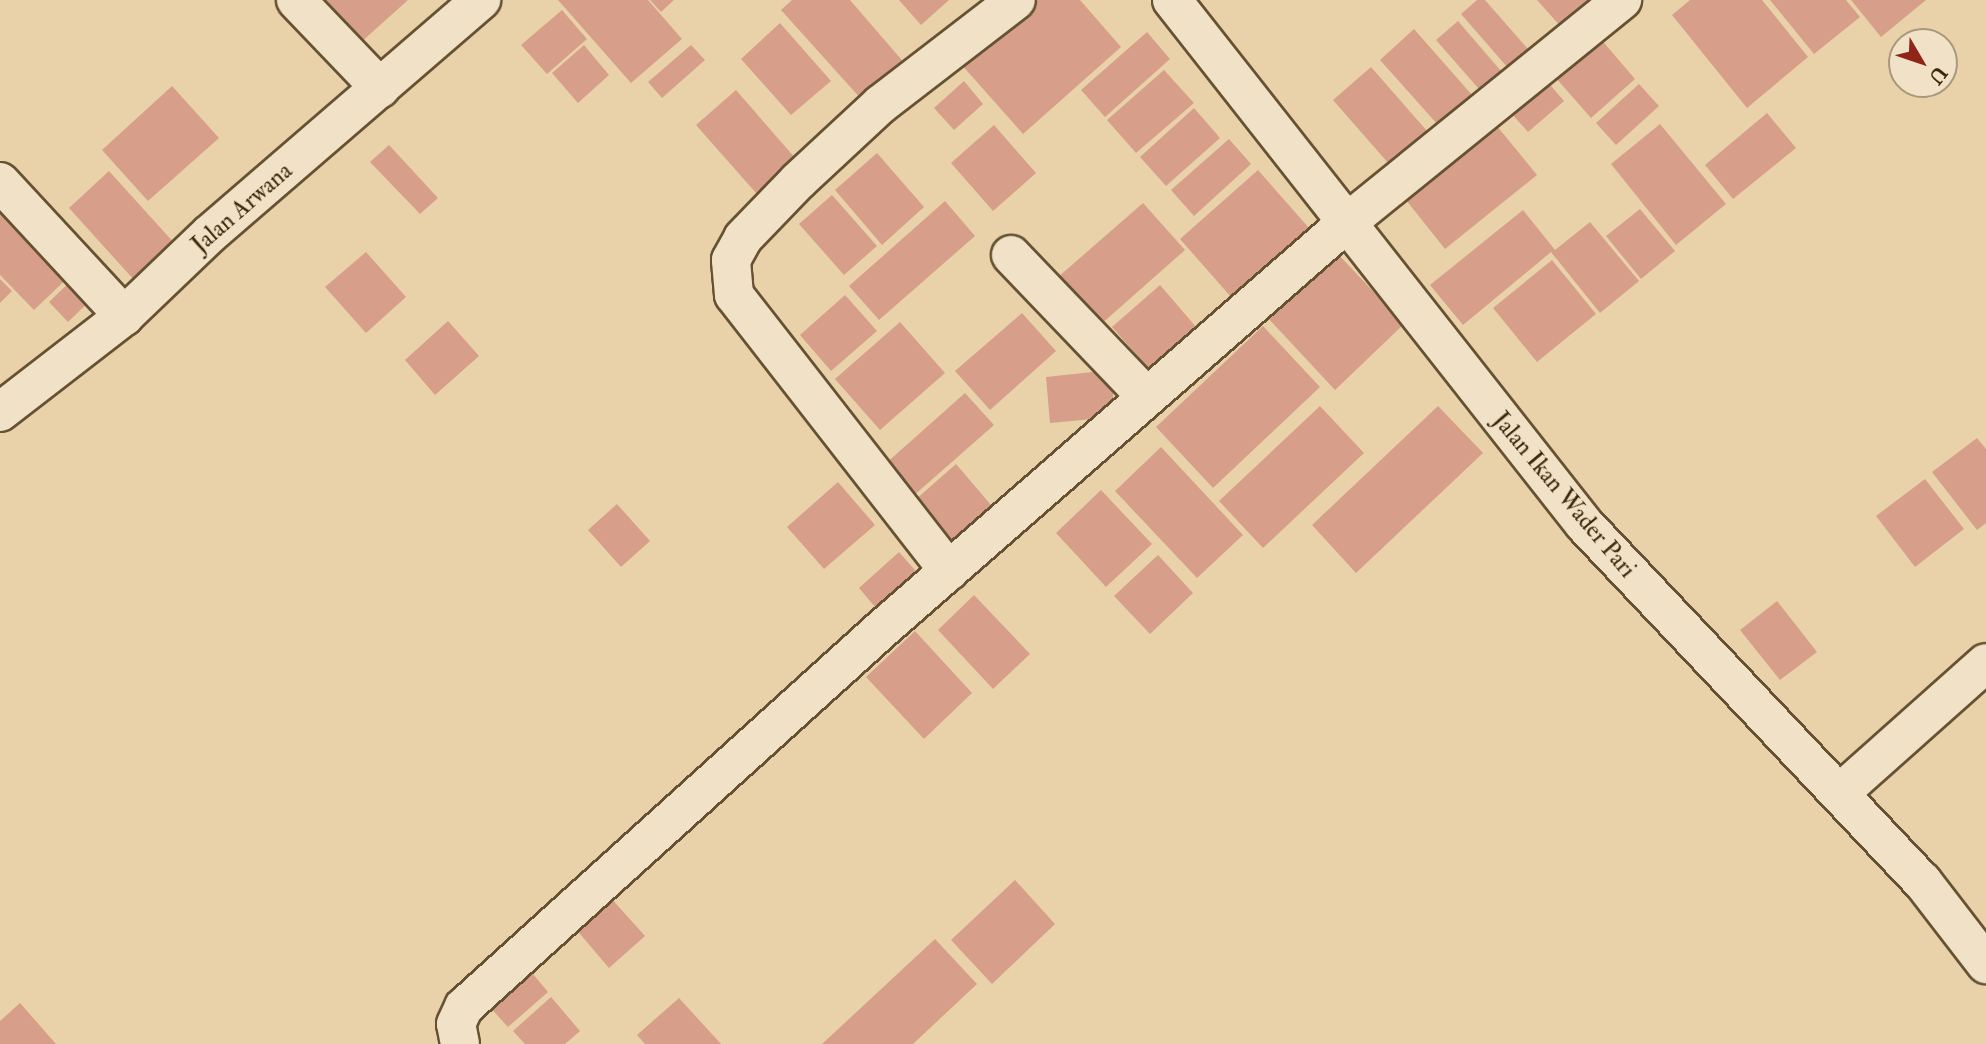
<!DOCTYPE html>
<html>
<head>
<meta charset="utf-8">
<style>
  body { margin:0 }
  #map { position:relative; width:1986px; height:1044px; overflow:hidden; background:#e9d2a9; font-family:"IM FELL Double Pica",serif }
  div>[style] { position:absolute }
  .building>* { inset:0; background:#d79f89 }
  .roads { filter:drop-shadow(2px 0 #665233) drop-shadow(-2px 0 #665233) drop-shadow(0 2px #665233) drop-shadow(0 -2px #665233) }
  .street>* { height:38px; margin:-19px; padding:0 19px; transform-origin:19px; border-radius:19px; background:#f1e2c7 }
  .secondary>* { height:38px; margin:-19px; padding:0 19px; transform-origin:19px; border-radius:19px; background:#f1e2c7 }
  span { translate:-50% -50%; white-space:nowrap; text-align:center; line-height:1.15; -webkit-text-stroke:6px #f1e2c7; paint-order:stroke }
  .street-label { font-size:24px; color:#3b280c }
  .north { position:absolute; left:1888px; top:28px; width:70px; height:70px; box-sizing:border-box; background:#f1e2c7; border:2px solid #a8987c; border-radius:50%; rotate:129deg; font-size:19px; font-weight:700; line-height:28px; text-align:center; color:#3b280c }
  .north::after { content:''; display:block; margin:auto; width:24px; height:32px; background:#8f2418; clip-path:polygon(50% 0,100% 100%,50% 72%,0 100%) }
</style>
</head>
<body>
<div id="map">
  <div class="building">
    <div style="clip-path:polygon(319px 0,408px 0,359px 44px)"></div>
    <div style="clip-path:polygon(558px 0,648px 0,682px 39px,631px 83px)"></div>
    <div style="clip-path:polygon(650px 0,674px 0,661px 12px)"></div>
    <div style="clip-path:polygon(792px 0,850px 0,913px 73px,871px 110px,781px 10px)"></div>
    <div style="clip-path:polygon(899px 0,949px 0,921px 25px)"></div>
    <div style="clip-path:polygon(1032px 0,1080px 0,1121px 47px,1023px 134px,960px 63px)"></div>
    <div style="clip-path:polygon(1477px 0,1485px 0,1536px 58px,1515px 76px,1461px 14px)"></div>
    <div style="clip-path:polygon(1537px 0,1594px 0,1562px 28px)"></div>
    <div style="clip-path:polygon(1690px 0,1762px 0,1808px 57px,1747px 108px,1672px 15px)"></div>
    <div style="clip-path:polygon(1770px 0,1846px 0,1860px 17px,1814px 54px)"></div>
    <div style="clip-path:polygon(1851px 0,1926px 0,1881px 37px)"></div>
    <div style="clip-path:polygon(562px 10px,587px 39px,547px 74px,521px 45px)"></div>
    <div style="clip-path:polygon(1458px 21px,1507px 78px,1485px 96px,1436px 40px)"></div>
    <div style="clip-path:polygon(780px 23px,831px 81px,791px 115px,741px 59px)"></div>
    <div style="clip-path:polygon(1414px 29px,1472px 95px,1438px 125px,1380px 60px)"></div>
    <div style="clip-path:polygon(1147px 32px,1170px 59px,1105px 117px,1081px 90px)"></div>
    <div style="clip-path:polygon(1599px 37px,1635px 79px,1591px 118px,1555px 77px)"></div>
    <div style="clip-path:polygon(584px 45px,609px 75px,578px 103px,552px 73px)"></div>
    <div style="clip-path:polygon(691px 45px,705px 60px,662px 98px,648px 82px)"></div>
    <div style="clip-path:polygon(1371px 67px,1427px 131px,1389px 164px,1333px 100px)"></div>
    <div style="clip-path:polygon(1164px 70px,1194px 103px,1136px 153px,1107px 120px)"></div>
    <div style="clip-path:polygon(1546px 80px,1564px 101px,1528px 132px,1510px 112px)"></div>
    <div style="clip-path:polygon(964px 81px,983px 104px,954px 130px,934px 108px)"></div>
    <div style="clip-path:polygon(1639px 84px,1659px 106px,1616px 145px,1596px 123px)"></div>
    <div style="clip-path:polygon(172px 86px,219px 138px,148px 201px,102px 150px)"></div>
    <div style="clip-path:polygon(736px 90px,796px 159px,756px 193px,696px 125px)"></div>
    <div style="clip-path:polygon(1194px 108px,1220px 138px,1166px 186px,1140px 157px)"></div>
    <div style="clip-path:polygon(1767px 113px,1796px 148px,1733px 199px,1705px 165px)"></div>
    <div style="clip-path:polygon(1660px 124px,1726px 204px,1676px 245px,1611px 164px)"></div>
    <div style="clip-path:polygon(994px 125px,1036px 173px,993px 211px,951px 163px)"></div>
    <div style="clip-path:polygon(1497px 126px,1537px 175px,1445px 249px,1406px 200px)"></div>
    <div style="clip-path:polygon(1229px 139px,1251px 164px,1194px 216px,1171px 190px)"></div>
    <div style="clip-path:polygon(389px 145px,438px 198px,420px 214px,370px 162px)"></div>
    <div style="clip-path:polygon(877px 153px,924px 207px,882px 245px,835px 190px)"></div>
    <div style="clip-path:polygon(1258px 170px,1309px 228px,1231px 297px,1180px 239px)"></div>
    <div style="clip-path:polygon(109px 171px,176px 245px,135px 281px,69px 208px)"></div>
    <div style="clip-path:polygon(832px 195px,877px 246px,844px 275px,799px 224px)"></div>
    <div style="clip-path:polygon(0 200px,75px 271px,34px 310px,0 275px)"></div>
    <div style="clip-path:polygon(945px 201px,975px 236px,879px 320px,849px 286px)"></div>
    <div style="clip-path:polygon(1143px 203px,1185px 250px,1099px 326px,1057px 278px)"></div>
    <div style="clip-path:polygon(1640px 209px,1675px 251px,1641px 279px,1606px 236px)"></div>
    <div style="clip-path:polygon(1523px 210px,1555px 250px,1590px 222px,1639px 281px,1600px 313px,1551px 252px,1463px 325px,1430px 285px)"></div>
    <div style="clip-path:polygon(366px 252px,406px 297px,366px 333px,325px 287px)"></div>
    <div style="clip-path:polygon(1337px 253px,1404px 324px,1335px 390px,1268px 318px)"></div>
    <div style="clip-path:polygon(1552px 260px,1596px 314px,1537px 362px,1493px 308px)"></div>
    <div style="clip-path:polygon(78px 274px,97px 294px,68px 322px,49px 302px)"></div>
    <div style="clip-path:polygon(0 279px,12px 291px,0 303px)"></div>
    <div style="clip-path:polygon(1160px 285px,1197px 328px,1150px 370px,1112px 327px)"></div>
    <div style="clip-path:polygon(845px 295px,877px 331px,831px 371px,800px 335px)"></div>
    <div style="clip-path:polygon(1022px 313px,1056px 351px,990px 410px,955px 371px)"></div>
    <div style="clip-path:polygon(448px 321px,479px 356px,435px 395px,405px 360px)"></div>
    <div style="clip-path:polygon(900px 322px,945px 373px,880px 430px,835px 379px)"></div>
    <div style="clip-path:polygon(1263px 326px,1320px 387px,1213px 488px,1156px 427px)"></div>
    <div style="clip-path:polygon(1111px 370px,1115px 417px,1050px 423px,1046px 377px)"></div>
    <div style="clip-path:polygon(965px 393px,994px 425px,903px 505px,875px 473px)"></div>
    <div style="clip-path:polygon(1320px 406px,1364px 453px,1263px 548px,1219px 501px)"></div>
    <div style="clip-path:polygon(1438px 406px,1483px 453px,1356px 573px,1312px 525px)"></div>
    <div style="clip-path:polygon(1977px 438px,1986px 449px,1986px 523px,1977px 530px,1932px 472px)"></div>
    <div style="clip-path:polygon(1161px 447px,1243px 535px,1197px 578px,1115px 491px)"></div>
    <div style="clip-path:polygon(956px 464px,997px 512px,948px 555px,906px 508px)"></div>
    <div style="clip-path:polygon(1925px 479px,1964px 529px,1915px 567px,1876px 516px)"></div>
    <div style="clip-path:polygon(838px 482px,875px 525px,824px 569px,787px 527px)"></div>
    <div style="clip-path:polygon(1101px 490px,1152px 544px,1106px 587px,1056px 533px)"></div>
    <div style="clip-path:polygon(617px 504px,650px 541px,621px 567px,588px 530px)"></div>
    <div style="clip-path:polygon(899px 552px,922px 578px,881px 614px,859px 588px)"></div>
    <div style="clip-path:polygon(1158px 555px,1193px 593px,1150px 634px,1114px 596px)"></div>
    <div style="clip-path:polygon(974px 595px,1030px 654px,993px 689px,938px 630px)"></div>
    <div style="clip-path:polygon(1777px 601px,1817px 652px,1780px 680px,1740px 630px)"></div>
    <div style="clip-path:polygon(915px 631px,972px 693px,924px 739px,866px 677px)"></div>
    <div style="clip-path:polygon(1015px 880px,1055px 924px,992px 984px,951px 940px)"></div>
    <div style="clip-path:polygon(609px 896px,645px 936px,609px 968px,574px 927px)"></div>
    <div style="clip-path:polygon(935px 939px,977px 984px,913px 1044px,822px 1044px)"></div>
    <div style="clip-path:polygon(528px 968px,548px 992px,508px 1027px,487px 1004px)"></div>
    <div style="clip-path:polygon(551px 997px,580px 1031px,565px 1044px,525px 1044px,513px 1031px)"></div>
    <div style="clip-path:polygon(679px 998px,721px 1044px,645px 1044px,637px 1035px)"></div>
    <div style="clip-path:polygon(20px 1003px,56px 1044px,0 1044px,0 1021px)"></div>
  </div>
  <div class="roads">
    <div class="street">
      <div style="left:296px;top:0;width:122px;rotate:46.3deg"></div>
      <div style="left:0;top:182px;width:183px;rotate:47.2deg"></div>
      <div style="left:1011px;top:255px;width:194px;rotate:46.3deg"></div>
      <div style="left:0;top:412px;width:157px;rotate:-37.7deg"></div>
      <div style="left:124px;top:316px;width:120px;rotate:-43.7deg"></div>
      <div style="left:211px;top:233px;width:357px;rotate:-40.8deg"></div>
      <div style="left:949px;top:571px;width:350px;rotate:-127.9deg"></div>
      <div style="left:734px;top:295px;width:35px;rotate:-95deg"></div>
      <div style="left:731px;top:260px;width:25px;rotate:-61deg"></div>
      <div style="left:743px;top:238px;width:79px;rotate:-46deg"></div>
      <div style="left:798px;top:181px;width:113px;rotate:-42.9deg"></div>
      <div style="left:881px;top:104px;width:170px;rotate:-37.6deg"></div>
      <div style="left:1840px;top:793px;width:195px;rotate:-41.7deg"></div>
      <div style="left:460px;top:1044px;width:20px;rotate:-101deg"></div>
      <div style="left:456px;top:1024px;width:19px;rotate:-65deg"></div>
      <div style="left:464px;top:1007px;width:564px;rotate:-42.12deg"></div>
      <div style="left:882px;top:629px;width:614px;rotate:-41.17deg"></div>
      <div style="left:1344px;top:225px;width:358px;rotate:-39deg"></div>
    </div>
    <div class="secondary">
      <div style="left:1172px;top:0;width:667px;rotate:51.82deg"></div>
      <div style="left:1584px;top:524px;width:492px;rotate:46.6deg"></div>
      <div style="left:1922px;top:881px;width:105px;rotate:52.4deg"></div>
    </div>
  </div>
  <div class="street-label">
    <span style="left:242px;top:208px;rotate:-41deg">Jalan Arwana</span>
    <span style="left:1564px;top:495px;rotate:50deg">Jalan Ikan Wader Pari</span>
  </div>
  <div class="north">U</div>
</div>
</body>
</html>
